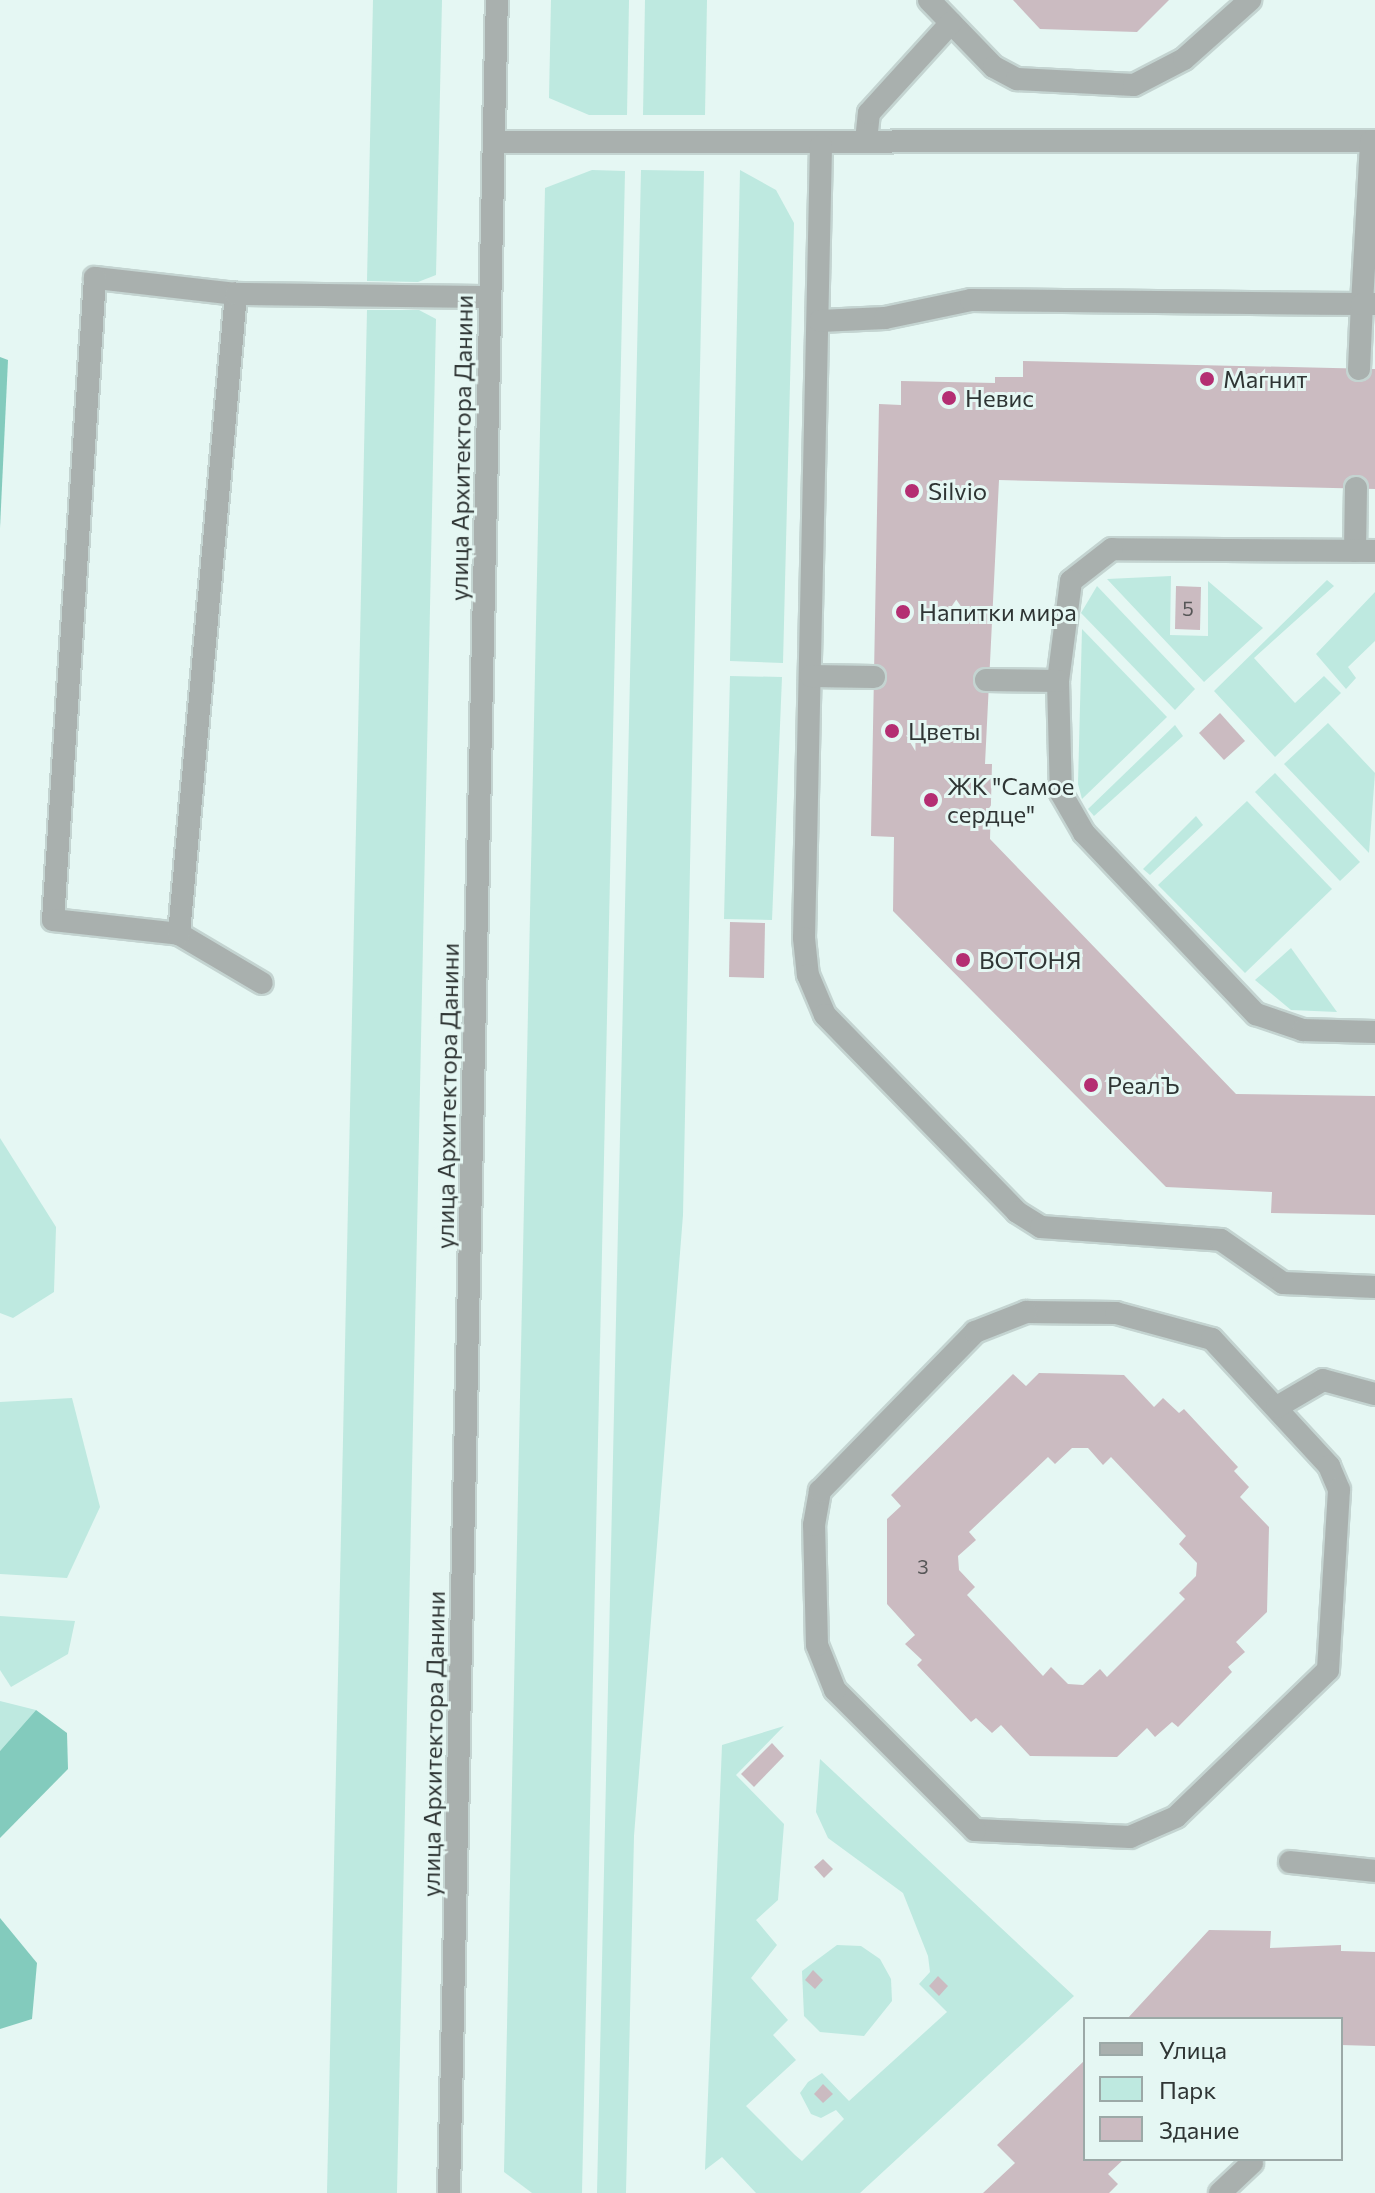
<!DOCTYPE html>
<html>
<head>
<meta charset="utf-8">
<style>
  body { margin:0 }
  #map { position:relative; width:1375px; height:2193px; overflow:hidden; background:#e5f7f3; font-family:Commissioner,sans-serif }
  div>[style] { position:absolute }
  .green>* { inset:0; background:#bee9e0 }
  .forest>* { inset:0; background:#83cbbd }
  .building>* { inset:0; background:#cbbbc1 }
  .roads { filter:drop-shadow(2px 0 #c4d4d1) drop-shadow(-2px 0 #c4d4d1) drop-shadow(0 2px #c4d4d1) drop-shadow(0 -2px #c4d4d1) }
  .service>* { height:22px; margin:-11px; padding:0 11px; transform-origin:11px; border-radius:11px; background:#a9b0ae }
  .tertiary>* { height:22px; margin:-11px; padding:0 11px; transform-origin:11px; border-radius:11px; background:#a9b0ae }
  .dots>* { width:22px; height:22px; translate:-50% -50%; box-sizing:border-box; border:4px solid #e5f7f3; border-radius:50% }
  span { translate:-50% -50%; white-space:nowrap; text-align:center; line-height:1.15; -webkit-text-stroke:6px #e5f7f3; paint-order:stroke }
  .number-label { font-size:20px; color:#565657 }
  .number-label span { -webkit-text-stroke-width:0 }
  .poi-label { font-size:24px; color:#2f3534 }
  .left { translate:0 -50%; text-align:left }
  .street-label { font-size:24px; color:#2f3534 }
  .legend { position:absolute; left:1083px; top:2017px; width:260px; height:144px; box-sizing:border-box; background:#e5f7f3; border:2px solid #9ca9a7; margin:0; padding:10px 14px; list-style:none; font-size:24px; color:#2f3534 }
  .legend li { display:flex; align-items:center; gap:16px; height:40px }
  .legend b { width:40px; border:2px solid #9ca9a7 }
</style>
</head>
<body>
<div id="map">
  <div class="green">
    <div style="clip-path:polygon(373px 0,442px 0,436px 275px,418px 282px,367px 281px)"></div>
    <div style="clip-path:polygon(551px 0,629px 0,627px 115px,589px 115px,549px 98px)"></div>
    <div style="clip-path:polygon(645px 0,707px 0,705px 115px,643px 115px)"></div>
    <div style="clip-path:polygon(592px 170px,625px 171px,582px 2193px,532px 2193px,504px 2172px,545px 188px)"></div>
    <div style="clip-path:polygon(641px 170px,704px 171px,683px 1215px,634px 1836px,626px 2193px,597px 2193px)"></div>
    <div style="clip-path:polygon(740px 170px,776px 190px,794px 223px,783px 663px,730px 661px)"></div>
    <div style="clip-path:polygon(367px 310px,419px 310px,436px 319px,397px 2193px,327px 2193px)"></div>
    <div style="clip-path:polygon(1171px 576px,1170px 635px,1208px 636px,1208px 581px,1263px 628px,1204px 682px,1107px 579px)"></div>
    <div style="clip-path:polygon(1327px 580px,1334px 586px,1254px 658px,1295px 703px,1324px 676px,1341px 693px,1275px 757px,1214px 691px)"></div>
    <div style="clip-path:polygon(1097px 586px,1195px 689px,1175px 710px,1081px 613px)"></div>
    <div style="clip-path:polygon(1375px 592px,1375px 641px,1348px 667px,1356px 678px,1346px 689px,1316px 654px)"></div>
    <div style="clip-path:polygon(1082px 629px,1167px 717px,1082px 799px,1078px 784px)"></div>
    <div style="clip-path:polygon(730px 676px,782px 677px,772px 920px,724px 919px)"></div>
    <div style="clip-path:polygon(1328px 723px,1375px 773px,1369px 853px,1284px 764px)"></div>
    <div style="clip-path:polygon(1175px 725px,1183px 736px,1094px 816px,1088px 809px)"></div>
    <div style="clip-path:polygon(1275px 773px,1360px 862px,1340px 881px,1255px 792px)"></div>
    <div style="clip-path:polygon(1247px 801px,1332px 889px,1245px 973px,1158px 885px)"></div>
    <div style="clip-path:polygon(1196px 816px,1203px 825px,1150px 875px,1143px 869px)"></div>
    <div style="clip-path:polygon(1291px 948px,1337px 1012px,1291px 1010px,1255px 980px)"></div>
    <div style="clip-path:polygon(0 1138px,56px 1227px,54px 1292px,13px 1318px,0 1313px)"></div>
    <div style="clip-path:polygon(72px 1398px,100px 1507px,67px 1578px,0 1574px,0 1402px)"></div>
    <div style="clip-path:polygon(0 1616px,75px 1621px,68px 1654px,11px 1687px,0 1670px)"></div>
    <div style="clip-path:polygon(0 1701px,36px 1710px,0 1751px)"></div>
    <div style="clip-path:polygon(784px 1726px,736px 1775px,784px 1824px,778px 1900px,756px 1920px,777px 1945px,751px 1978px,788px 2020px,773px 2035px,796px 2060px,746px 2106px,795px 2155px,802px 2161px,844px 2119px,836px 2110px,821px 2118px,811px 2114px,800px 2093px,808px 2082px,822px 2073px,849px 2101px,947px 2012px,919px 1984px,930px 1972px,928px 1956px,903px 1893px,828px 1838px,816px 1812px,820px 1759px,1074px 1996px,860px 2193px,756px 2193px,722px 2157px,705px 2170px,722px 1745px)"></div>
    <div style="clip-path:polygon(837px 1945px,861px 1946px,880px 1959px,891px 1979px,892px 2001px,864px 2036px,820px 2032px,804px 2016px,802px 1971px)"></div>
  </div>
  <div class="forest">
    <div style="clip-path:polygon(0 357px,8px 360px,0 528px)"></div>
    <div style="clip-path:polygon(36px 1710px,67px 1733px,68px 1769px,0 1838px,0 1751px)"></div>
    <div style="clip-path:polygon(0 1918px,37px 1963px,32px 2019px,0 2029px)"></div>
  </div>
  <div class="building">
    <div style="clip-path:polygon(1013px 0,1169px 0,1137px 32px,1040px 29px)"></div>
    <div style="clip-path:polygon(1023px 361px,1375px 369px,1375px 489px,999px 480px,985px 764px,992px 764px,990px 839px,1236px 1094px,1375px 1096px,1375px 1215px,1271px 1213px,1272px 1192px,1166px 1187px,893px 911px,894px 837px,871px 836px,879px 404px,901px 405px,901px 381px,995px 383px,995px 377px,1023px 377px)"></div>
    <div style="clip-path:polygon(1176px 586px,1201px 587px,1200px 630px,1175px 629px)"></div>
    <div style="clip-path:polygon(1220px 713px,1245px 741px,1224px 760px,1199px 733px)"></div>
    <div style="clip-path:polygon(730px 922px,765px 923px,764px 978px,729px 977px)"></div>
    <div style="clip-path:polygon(evenodd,1039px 1373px,1124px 1375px,1154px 1407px,1163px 1398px,1179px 1413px,1184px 1409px,1238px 1467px,1234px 1471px,1249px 1487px,1240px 1497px,1269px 1527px,1267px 1612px,1236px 1642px,1245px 1652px,1228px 1667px,1232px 1672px,1178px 1727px,1172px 1722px,1155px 1737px,1147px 1728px,1117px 1757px,1030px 1756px,1001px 1725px,992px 1733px,976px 1718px,971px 1722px,917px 1665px,922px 1660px,905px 1644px,915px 1635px,887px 1604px,887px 1519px,901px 1506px,891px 1495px,1013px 1374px,1026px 1386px,1039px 1373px,1072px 1448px,1088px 1448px,1103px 1465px,1111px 1457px,1186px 1536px,1179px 1544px,1197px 1563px,1196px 1576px,1179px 1593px,1185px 1599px,1107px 1677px,1100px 1669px,1083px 1685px,1068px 1684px,1051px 1667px,1043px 1676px,967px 1595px,975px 1587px,959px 1570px,958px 1556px,976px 1540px,969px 1532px,1048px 1457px,1055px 1464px,1072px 1448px)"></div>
    <div style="clip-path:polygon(772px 1743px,784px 1756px,754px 1787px,741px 1774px)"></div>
    <div style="clip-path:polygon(823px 1859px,833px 1869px,824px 1878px,814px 1867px)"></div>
    <div style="clip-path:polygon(1209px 1930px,1271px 1931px,1270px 1948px,1341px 1945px,1341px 1951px,1375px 1952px,1375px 2046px,1341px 2045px,1341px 2019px,1127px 2019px)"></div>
    <div style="clip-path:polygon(813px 1970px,823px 1980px,815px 1989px,805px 1980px)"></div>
    <div style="clip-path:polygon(938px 1976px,948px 1986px,939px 1996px,929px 1986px)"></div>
    <div style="clip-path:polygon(1085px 2060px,1085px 2159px,1124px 2159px,1108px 2174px,1118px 2184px,1109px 2193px,983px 2193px,1015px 2163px,997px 2145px)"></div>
    <div style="clip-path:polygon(823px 2084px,833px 2094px,823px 2103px,814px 2094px)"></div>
  </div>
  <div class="roads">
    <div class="service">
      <div style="left:929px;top:0;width:93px;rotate:45.9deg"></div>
      <div style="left:994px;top:67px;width:26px;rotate:28deg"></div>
      <div style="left:1017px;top:79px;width:117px;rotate:2.9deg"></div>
      <div style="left:1134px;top:85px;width:56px;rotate:-27.5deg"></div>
      <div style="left:1184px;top:59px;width:89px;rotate:-41.8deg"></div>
      <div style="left:866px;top:141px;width:28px;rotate:-84deg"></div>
      <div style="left:869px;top:113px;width:122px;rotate:-47.7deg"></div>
      <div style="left:494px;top:142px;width:881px;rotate:-0.07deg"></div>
      <div style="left:821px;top:146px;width:792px;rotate:91.23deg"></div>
      <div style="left:804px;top:938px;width:37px;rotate:84deg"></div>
      <div style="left:808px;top:975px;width:43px;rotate:67deg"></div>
      <div style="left:825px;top:1015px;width:275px;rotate:45.7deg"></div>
      <div style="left:1017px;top:1212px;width:28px;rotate:32deg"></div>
      <div style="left:1041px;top:1227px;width:180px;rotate:4.1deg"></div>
      <div style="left:1221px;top:1240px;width:75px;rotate:34.7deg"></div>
      <div style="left:1283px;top:1283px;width:92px;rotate:2.5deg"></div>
      <div style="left:236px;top:294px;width:142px;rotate:-173.5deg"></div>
      <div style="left:95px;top:278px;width:643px;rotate:93.74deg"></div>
      <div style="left:53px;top:920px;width:127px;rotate:6.3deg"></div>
      <div style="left:179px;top:934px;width:96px;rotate:30.6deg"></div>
      <div style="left:820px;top:321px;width:65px;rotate:-2.6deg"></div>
      <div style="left:885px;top:318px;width:88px;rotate:-11.8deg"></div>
      <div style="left:971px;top:300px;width:391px;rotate:0.6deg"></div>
      <div style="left:1362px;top:304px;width:163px;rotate:-86.8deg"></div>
      <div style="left:1359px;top:369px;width:65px;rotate:-87.4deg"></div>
      <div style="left:1362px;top:304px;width:13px"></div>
      <div style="left:1355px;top:551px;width:63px;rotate:-89.1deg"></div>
      <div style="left:1375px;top:551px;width:263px;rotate:-179.6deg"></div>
      <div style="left:1112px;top:549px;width:52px;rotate:142deg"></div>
      <div style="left:1071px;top:581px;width:101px;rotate:97.4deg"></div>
      <div style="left:1058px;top:681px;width:112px;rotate:88.5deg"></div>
      <div style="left:1061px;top:793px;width:46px;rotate:60.1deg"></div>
      <div style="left:1084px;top:833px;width:250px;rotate:46.5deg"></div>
      <div style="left:1256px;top:1014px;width:50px;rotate:18.8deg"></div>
      <div style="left:1303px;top:1030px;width:72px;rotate:1.6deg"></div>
      <div style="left:811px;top:676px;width:63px;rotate:0.9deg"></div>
      <div style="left:986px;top:680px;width:72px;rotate:0.8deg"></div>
      <div style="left:179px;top:934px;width:643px;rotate:-84.91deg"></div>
      <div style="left:236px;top:294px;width:254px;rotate:0.7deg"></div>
      <div style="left:1026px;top:1312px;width:90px;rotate:0.6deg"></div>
      <div style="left:1116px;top:1313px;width:99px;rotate:15.2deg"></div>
      <div style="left:1212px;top:1339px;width:173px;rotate:47.3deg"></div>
      <div style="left:1329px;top:1466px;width:26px;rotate:67deg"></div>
      <div style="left:1339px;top:1490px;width:180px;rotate:93.5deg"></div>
      <div style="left:1328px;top:1670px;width:211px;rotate:136deg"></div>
      <div style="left:1176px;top:1817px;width:50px;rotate:156.5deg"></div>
      <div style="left:1130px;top:1837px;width:155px;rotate:-177.4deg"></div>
      <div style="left:975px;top:1830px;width:198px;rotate:-135deg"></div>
      <div style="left:835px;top:1690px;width:48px;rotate:-111.8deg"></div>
      <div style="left:817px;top:1645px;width:120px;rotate:-91.4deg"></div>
      <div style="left:814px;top:1525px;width:35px;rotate:-80deg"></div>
      <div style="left:820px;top:1491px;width:222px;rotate:-45.7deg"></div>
      <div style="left:975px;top:1332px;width:55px;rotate:-21.4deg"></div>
      <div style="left:1277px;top:1407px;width:53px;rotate:-30.4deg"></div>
      <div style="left:1323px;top:1380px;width:54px;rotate:15.1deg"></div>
      <div style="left:1290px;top:1862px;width:85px;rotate:6deg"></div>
      <div style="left:1220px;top:2193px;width:44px;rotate:-43.2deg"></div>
    </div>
    <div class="tertiary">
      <div style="left:449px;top:2193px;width:2194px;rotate:-88.75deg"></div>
    </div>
  </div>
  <div class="dots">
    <div style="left:1207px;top:379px;background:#b42e72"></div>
    <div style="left:949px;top:398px;background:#b42e72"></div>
    <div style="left:912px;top:491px;background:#b42e72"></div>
    <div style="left:903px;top:612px;background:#b42e72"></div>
    <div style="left:892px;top:731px;background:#b42e72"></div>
    <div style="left:931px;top:800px;background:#b42e72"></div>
    <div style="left:963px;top:960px;background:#b42e72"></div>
    <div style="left:1091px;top:1085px;background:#b42e72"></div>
  </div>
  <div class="number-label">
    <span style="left:1188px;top:608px">5</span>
    <span style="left:923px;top:1566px">3</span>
  </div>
  <div class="poi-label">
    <span class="left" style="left:1223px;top:379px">Магнит</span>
    <span class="left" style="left:965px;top:398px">Невис</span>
    <span class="left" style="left:928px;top:491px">Silvio</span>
    <span class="left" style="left:919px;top:612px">Напитки мира</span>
    <span class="left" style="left:908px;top:731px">Цветы</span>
    <span class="left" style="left:947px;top:800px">ЖК "Самое<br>сердце"</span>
    <span class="left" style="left:979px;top:960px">ВОТОНЯ</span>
    <span class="left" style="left:1107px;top:1085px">РеалЪ</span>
  </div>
  <div class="street-label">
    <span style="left:461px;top:448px;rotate:-89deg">улица Архитектора Данини</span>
    <span style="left:447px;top:1096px;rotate:-89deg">улица Архитектора Данини</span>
    <span style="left:433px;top:1744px;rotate:-89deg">улица Архитектора Данини</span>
  </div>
  <ul class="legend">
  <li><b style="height:10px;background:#a9b0ae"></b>Улица</li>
  <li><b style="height:22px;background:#bee9e0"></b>Парк</li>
  <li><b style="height:22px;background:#cbbbc1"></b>Здание</li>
  </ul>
</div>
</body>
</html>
